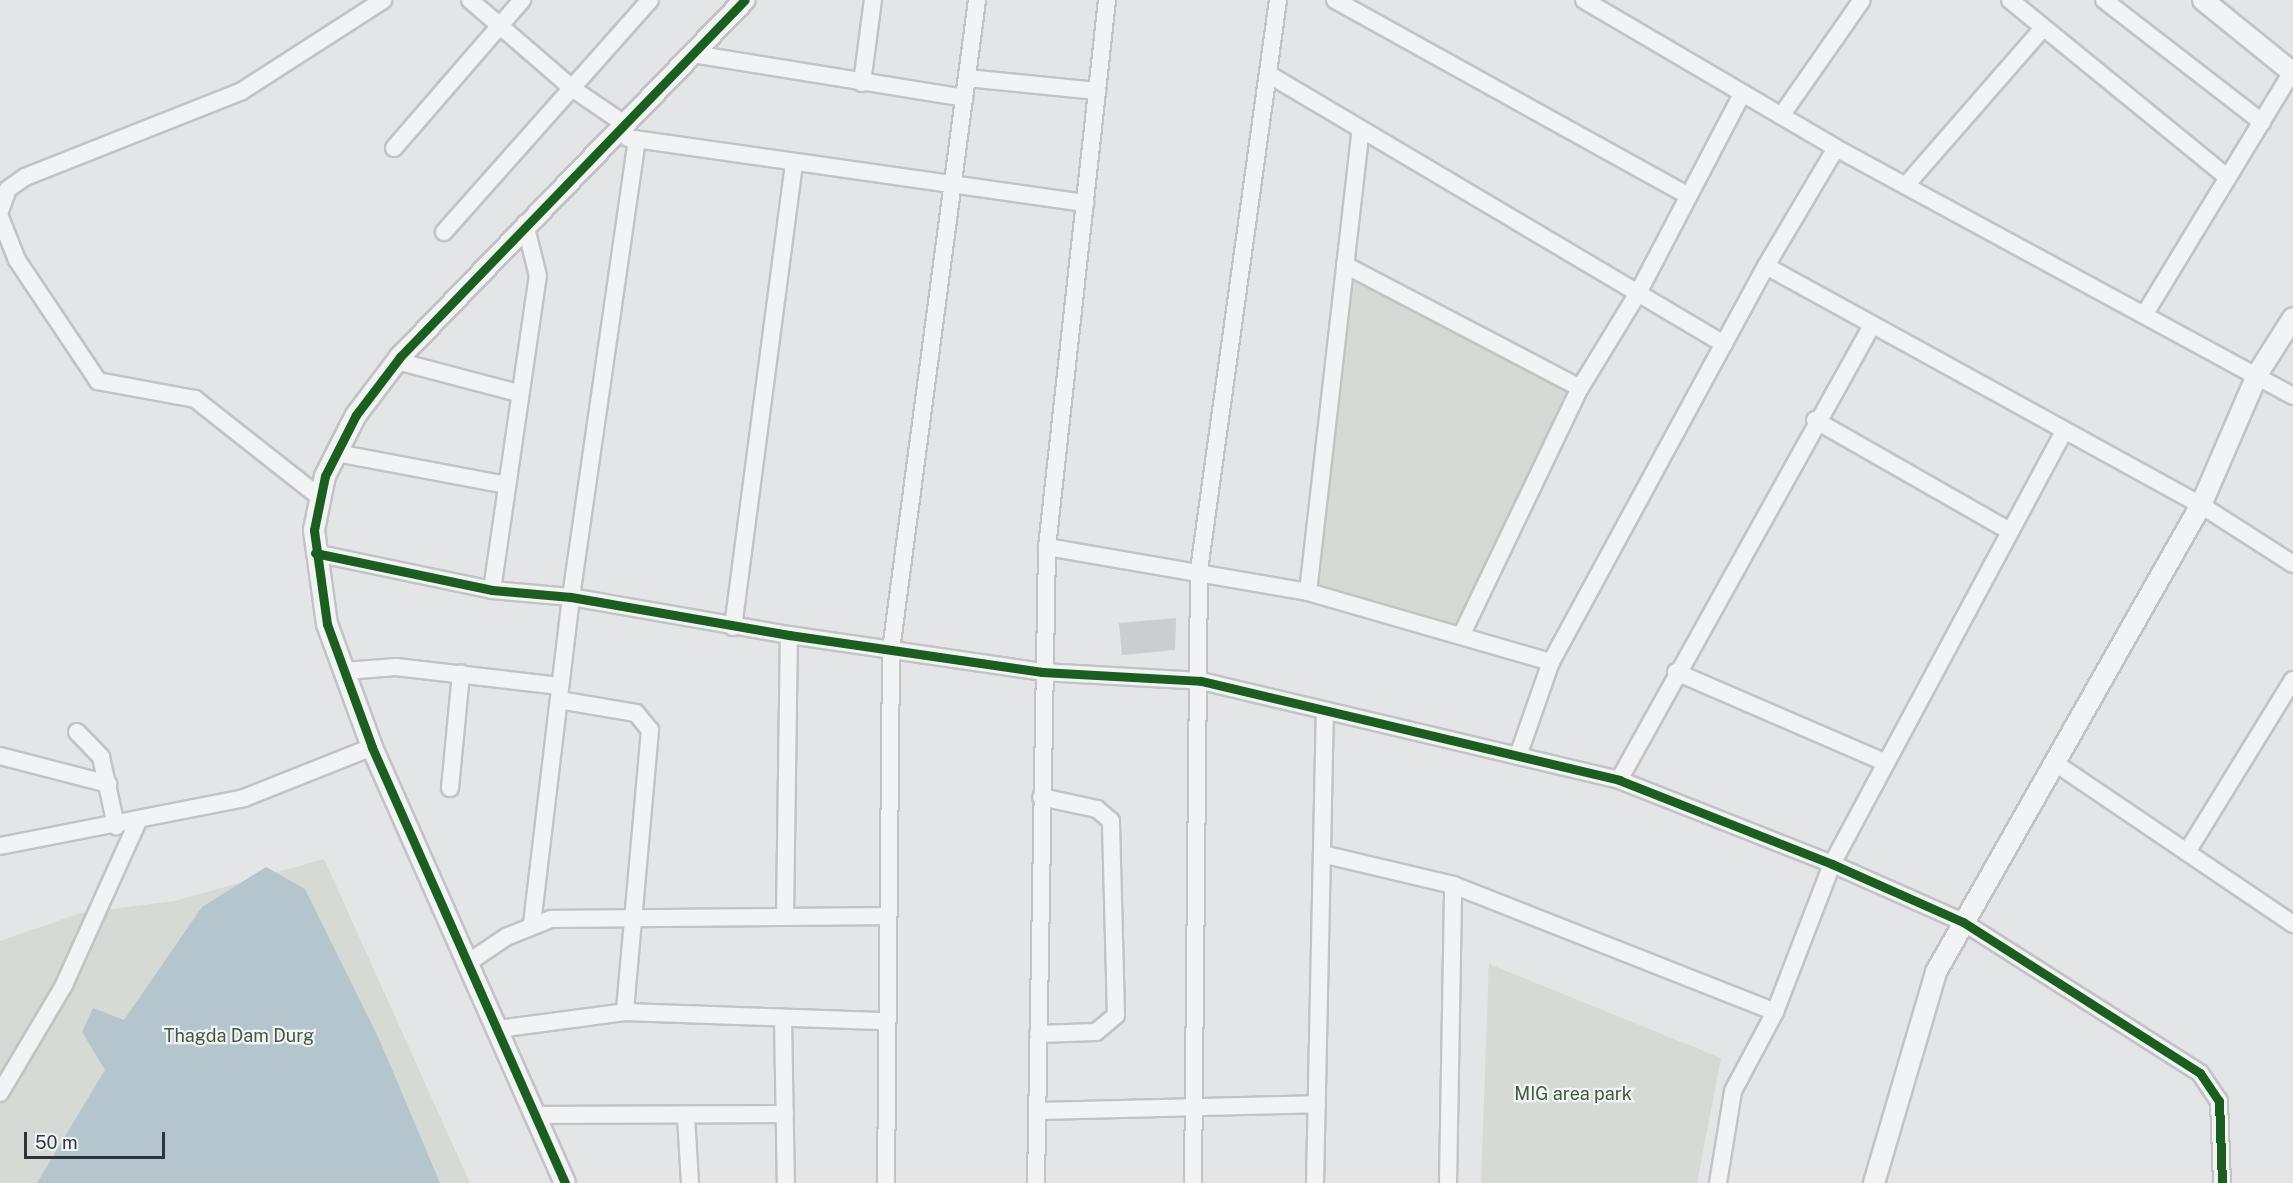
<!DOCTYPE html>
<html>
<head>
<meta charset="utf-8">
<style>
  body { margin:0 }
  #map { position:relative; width:2293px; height:1183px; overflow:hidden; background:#e3e5e7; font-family:"Public Sans",sans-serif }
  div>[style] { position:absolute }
  .green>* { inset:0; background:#d5dad4 }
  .water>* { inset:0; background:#b5c5ce }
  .building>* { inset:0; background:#cbcdcf }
  .roads { filter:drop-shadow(2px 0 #c1c3c5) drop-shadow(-2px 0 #c1c3c5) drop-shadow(0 2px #c1c3c5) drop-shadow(0 -2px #c1c3c5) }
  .minor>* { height:16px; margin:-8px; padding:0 8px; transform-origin:8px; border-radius:8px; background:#f2f3f4 }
  .tertiary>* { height:20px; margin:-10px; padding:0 10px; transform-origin:10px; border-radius:10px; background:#f2f3f4 }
  .cycleway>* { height:9px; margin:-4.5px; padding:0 4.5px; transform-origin:4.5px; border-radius:4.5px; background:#1b5e20 }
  span { translate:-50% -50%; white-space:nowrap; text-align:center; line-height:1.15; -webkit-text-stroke:4.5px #f1f4f6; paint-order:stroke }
  .park-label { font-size:18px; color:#44583b }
  .scale { position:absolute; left:24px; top:1132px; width:141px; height:27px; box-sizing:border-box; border:3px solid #2c353e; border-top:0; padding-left:8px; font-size:18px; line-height:21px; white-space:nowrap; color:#2c353e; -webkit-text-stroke:4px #f1f4f6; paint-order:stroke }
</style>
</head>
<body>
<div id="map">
  <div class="green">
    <div style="clip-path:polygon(1345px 265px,1580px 388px,1461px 636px,1308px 592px)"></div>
    <div style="clip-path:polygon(324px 859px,470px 1183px,0 1183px,0 941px,81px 913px,175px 901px)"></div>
    <div style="clip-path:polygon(1489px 964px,1721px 1058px,1697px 1183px,1481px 1183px)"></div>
  </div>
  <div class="water">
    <div style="clip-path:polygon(266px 867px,305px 889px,380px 1041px,440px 1183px,37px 1183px,105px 1070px,82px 1032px,93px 1008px,124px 1020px,202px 907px)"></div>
  </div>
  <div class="building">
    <div style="clip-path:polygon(1176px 618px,1175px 650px,1122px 655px,1119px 623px)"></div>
  </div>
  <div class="roads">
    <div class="minor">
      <div style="left:470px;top:0;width:136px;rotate:40.8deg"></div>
      <div style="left:573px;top:89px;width:64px;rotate:34.2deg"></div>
      <div style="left:1335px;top:0;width:404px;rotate:29deg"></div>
      <div style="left:1584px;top:0;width:292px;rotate:30.4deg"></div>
      <div style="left:1836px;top:148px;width:520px;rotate:28.49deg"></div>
      <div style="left:2010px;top:0;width:281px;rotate:39.2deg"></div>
      <div style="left:2104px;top:0;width:200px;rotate:37.7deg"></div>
      <div style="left:693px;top:54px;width:275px;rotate:9.2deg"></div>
      <div style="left:1268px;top:74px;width:530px;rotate:30.63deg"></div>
      <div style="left:967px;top:78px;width:131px;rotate:5.7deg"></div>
      <div style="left:862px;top:83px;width:84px;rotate:-82.5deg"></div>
      <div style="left:1781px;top:116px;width:141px;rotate:-55.1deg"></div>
      <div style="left:628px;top:138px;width:462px;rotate:8.1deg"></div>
      <div style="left:394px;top:148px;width:196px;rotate:-49.1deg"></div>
      <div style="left:1907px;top:184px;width:207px;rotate:-48.9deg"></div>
      <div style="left:0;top:211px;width:23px;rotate:-70deg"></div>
      <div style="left:8px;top:189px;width:21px;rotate:-35deg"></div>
      <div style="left:25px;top:177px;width:233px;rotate:-21.6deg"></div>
      <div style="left:242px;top:91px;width:168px;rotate:-32.8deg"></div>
      <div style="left:0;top:217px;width:46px;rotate:68.4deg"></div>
      <div style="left:17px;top:260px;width:146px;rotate:56.2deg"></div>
      <div style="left:98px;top:381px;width:99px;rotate:10.5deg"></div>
      <div style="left:195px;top:399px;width:160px;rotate:38.2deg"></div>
      <div style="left:444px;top:232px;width:310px;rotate:-48.4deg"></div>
      <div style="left:1345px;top:265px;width:265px;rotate:27.6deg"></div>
      <div style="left:1766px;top:266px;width:496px;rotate:28.8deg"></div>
      <div style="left:2201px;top:505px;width:109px;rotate:32.7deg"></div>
      <div style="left:2146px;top:312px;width:281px;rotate:-58.7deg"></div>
      <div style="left:397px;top:361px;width:125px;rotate:14.8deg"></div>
      <div style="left:1815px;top:420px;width:222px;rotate:29.7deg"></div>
      <div style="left:337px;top:453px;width:172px;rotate:10.7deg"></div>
      <div style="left:1047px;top:547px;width:265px;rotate:9.8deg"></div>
      <div style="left:1308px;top:592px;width:253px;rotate:16.1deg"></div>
      <div style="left:1551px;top:662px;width:451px;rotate:-61.5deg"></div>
      <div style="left:1766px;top:266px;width:137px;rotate:-59.3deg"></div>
      <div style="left:315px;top:553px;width:181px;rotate:11.8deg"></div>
      <div style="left:492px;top:590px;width:79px;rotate:5.1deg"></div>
      <div style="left:571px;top:597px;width:221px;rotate:9.9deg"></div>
      <div style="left:789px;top:635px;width:256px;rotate:8.3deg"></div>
      <div style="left:1042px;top:672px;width:159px;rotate:3.2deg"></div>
      <div style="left:1201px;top:681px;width:430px;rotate:13.3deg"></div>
      <div style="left:1619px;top:780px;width:229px;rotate:21.5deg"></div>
      <div style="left:1832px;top:864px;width:143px;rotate:23.9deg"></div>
      <div style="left:1963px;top:922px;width:281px;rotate:32.5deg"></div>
      <div style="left:2200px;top:1073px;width:34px;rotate:56deg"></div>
      <div style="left:2219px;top:1101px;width:82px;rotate:87.9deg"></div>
      <div style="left:492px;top:590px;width:317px;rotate:-81.7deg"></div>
      <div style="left:538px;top:276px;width:54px;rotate:-104deg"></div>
      <div style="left:1308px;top:592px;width:465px;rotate:-83.5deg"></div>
      <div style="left:733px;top:627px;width:468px;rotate:-82.5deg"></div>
      <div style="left:1461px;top:636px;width:275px;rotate:-64.4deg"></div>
      <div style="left:1580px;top:388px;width:111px;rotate:-58.6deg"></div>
      <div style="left:1638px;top:293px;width:225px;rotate:-62.4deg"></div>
      <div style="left:345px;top:671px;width:51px;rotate:-4.5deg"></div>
      <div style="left:396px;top:667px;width:165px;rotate:6.6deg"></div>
      <div style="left:1676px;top:672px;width:229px;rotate:23.4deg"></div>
      <div style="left:559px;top:700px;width:78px;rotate:9.6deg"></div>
      <div style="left:636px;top:713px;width:22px;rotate:51deg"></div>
      <div style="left:650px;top:730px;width:283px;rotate:95.1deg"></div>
      <div style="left:77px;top:732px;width:35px;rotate:46deg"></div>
      <div style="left:101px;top:757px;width:71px;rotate:77.7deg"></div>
      <div style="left:0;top:756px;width:112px;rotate:14.5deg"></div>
      <div style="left:1518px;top:756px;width:100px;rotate:-70.7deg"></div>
      <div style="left:2058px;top:765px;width:284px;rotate:34.1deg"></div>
      <div style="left:1619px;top:780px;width:518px;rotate:-60.91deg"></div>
      <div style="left:450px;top:788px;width:115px;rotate:-84.5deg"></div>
      <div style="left:0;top:846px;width:249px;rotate:-11.1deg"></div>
      <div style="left:244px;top:798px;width:138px;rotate:-21.7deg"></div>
      <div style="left:2187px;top:852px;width:202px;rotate:-58.4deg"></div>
      <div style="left:1322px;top:854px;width:135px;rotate:13.3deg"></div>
      <div style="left:1453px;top:885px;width:346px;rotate:21.5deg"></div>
      <div style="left:785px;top:916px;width:281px;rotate:-89.2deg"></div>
      <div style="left:532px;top:924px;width:329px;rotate:-83.2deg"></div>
      <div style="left:571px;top:597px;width:461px;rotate:-81.8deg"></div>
      <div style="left:469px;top:962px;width:45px;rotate:-34deg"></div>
      <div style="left:506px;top:937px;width:48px;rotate:-21.8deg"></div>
      <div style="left:551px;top:919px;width:336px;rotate:-0.5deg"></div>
      <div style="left:783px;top:1019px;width:164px;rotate:89deg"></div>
      <div style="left:498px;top:1029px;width:128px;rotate:-7.6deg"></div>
      <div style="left:625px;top:1012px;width:262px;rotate:2deg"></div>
      <div style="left:1038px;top:1034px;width:58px;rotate:-2deg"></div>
      <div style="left:1096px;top:1032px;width:26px;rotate:-40deg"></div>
      <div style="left:1116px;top:1015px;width:194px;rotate:-91.5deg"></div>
      <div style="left:1111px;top:821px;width:18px;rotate:-139deg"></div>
      <div style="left:1097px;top:809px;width:57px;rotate:-167.9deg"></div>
      <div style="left:0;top:1093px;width:126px;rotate:-59.3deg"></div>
      <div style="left:64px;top:985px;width:180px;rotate:-65.7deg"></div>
      <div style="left:1037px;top:1111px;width:280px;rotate:-1.4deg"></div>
      <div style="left:536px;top:1115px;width:249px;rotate:-0.2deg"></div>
      <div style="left:686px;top:1116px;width:67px;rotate:86.6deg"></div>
      <div style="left:886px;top:1183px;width:533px;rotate:-89.46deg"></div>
      <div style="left:891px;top:650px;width:656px;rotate:-82.46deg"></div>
      <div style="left:1036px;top:1183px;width:636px;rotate:-89.01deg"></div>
      <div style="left:1047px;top:547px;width:550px;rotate:-83.74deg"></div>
      <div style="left:1193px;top:1183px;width:613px;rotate:-89.44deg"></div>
      <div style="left:1199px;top:570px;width:575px;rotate:-82.11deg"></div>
      <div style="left:1315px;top:1183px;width:472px;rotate:-88.8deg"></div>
      <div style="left:1448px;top:1183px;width:298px;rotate:-89deg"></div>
      <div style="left:1718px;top:1183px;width:93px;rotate:-80.7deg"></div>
      <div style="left:1733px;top:1091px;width:89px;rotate:-62deg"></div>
      <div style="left:1775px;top:1012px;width:159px;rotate:-68.9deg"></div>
      <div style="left:1832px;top:864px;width:491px;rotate:-61.8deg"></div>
    </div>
    <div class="tertiary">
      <div style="left:2203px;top:0;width:116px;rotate:39deg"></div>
      <div style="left:565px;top:1183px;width:477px;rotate:-113.9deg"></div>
      <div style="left:372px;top:747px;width:131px;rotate:-110.1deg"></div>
      <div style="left:327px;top:624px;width:95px;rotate:-97.9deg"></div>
      <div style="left:314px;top:530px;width:55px;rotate:-78.5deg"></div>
      <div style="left:325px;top:476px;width:68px;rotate:-63.1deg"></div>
      <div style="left:356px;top:415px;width:73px;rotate:-52.8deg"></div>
      <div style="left:400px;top:357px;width:496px;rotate:-46deg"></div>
      <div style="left:1874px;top:1183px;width:220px;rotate:-73.6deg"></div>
      <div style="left:1936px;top:972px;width:537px;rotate:-60.43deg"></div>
      <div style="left:2201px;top:505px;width:144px;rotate:-66.6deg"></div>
      <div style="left:2258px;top:373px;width:65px;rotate:-57.5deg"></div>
    </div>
  </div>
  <div class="cycleway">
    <div style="left:315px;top:553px;width:181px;rotate:11.8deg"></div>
    <div style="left:492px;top:590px;width:79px;rotate:5.1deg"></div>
    <div style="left:571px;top:597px;width:221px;rotate:9.9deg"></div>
    <div style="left:789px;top:635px;width:256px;rotate:8.3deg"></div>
    <div style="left:1042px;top:672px;width:159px;rotate:3.2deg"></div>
    <div style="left:1201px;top:681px;width:430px;rotate:13.3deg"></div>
    <div style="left:1619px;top:780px;width:229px;rotate:21.5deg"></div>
    <div style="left:1832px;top:864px;width:143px;rotate:23.9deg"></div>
    <div style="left:1963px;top:922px;width:281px;rotate:32.5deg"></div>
    <div style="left:2200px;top:1073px;width:34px;rotate:56deg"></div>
    <div style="left:2219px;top:1101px;width:82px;rotate:87.9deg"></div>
    <div style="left:565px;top:1183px;width:477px;rotate:-113.9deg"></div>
    <div style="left:372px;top:747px;width:131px;rotate:-110.1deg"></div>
    <div style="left:327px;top:624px;width:95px;rotate:-97.9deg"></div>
    <div style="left:314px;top:530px;width:55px;rotate:-78.5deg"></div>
    <div style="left:325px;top:476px;width:68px;rotate:-63.1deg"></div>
    <div style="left:356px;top:415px;width:73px;rotate:-52.8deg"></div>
    <div style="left:400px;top:357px;width:496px;rotate:-46deg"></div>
  </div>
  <div class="park-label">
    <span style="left:239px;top:1036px">Thagda Dam Durg</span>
    <span style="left:1573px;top:1094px">MIG area park</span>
  </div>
  <div class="scale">50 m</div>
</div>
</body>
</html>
